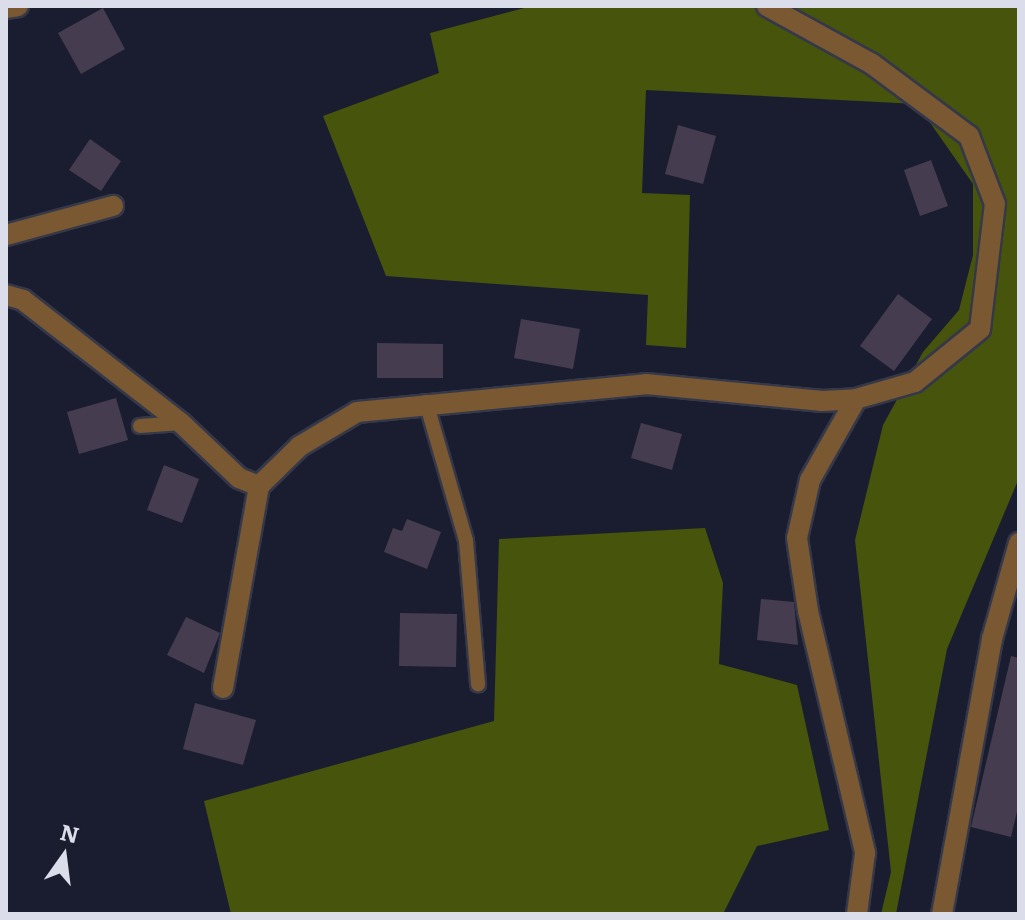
<!DOCTYPE html>
<html>
<head>
<meta charset="utf-8">
<style>
  body { margin:0 }
  #map { position:relative; width:1025px; height:920px; overflow:hidden; background:#1a1d2f; font-family:Literata,serif }
  div>[style] { position:absolute }
  .forest>* { inset:0; background:#46540c }
  .building>* { inset:0; background:#453c4f }
  .roads { filter:drop-shadow(2px 0 #353849) drop-shadow(-2px 0 #353849) drop-shadow(0 2px #353849) drop-shadow(0 -2px #353849) }
  .lane>* { height:14px; margin:-7px; padding:0 7px; transform-origin:7px; border-radius:7px; background:#795832 }
  .street>* { height:20px; margin:-10px; padding:0 10px; transform-origin:10px; border-radius:10px; background:#795832 }
  span { translate:-50% -50%; white-space:nowrap; text-align:center; line-height:1.15; -webkit-text-stroke:7px #1a1d2f; paint-order:stroke }
  .frame { position:absolute; inset:0; border:8px solid #dbddea; pointer-events:none }
  .north { position:absolute; left:24px; top:816px; width:80px; height:80px; -webkit-text-stroke:6px #1a1d2f; paint-order:stroke; rotate:14deg; font-size:22px; font-weight:700; line-height:32px; text-align:center; color:#dbddea }
  .north::after { content:''; display:block; margin:auto; width:28px; height:36px; background:#dbddea; clip-path:polygon(50% 0,100% 100%,50% 72%,0 100%) }
</style>
</head>
<body>
<div id="map">
  <div class="forest">
    <div style="clip-path:polygon(532px 6px,1019px 6px,1019px 478px,947px 649px,896px 914px,881px 914px,891px 872px,855px 540px,883px 425px,923px 352px,959px 310px,973px 255px,973px 184px,917px 104px,646px 90px,642px 193px,690px 195px,686px 348px,646px 345px,648px 295px,386px 276px,323px 116px,439px 73px,430px 33px)"></div>
    <div style="clip-path:polygon(705px 528px,723px 583px,719px 664px,797px 685px,829px 830px,757px 846px,723px 914px,231px 914px,204px 801px,494px 721px,499px 539px)"></div>
  </div>
  <div class="building">
    <div style="clip-path:polygon(103px 8px,125px 49px,81px 74px,58px 33px)"></div>
    <div style="clip-path:polygon(678px 125px,716px 136px,703px 184px,665px 174px)"></div>
    <div style="clip-path:polygon(90px 139px,121px 161px,101px 191px,69px 170px)"></div>
    <div style="clip-path:polygon(931px 160px,948px 206px,920px 216px,904px 170px)"></div>
    <div style="clip-path:polygon(898px 294px,932px 319px,894px 371px,860px 346px)"></div>
    <div style="clip-path:polygon(521px 319px,580px 329px,573px 369px,514px 358px)"></div>
    <div style="clip-path:polygon(377px 343px,443px 344px,443px 378px,377px 378px)"></div>
    <div style="clip-path:polygon(116px 398px,128px 440px,79px 454px,67px 412px)"></div>
    <div style="clip-path:polygon(641px 423px,682px 434px,672px 470px,631px 458px)"></div>
    <div style="clip-path:polygon(164px 465px,199px 479px,182px 523px,147px 510px)"></div>
    <div style="clip-path:polygon(407px 519px,441px 532px,427px 569px,384px 552px,393px 528px,402px 531px)"></div>
    <div style="clip-path:polygon(761px 599px,794px 602px,798px 645px,757px 640px)"></div>
    <div style="clip-path:polygon(400px 613px,457px 614px,456px 667px,399px 666px)"></div>
    <div style="clip-path:polygon(186px 617px,220px 633px,204px 673px,167px 655px)"></div>
    <div style="clip-path:polygon(1011px 656px,1019px 658px,1019px 803px,1011px 837px,971px 827px)"></div>
    <div style="clip-path:polygon(195px 703px,256px 720px,243px 765px,183px 749px)"></div>
  </div>
  <div class="roads">
    <div class="lane">
      <div style="left:426px;top:402px;width:145px;rotate:73.9deg"></div>
      <div style="left:466px;top:541px;width:144px;rotate:85.2deg"></div>
      <div style="left:140px;top:426px;width:41px;rotate:-4.2deg"></div>
    </div>
    <div class="street">
      <div style="left:6px;top:8px;width:12px;rotate:-9deg"></div>
      <div style="left:6px;top:235px;width:111px;rotate:-15.2deg"></div>
      <div style="left:6px;top:295px;width:18px;rotate:16deg"></div>
      <div style="left:23px;top:300px;width:200px;rotate:37.9deg"></div>
      <div style="left:181px;top:423px;width:80px;rotate:43.5deg"></div>
      <div style="left:239px;top:478px;width:22px;rotate:22deg"></div>
      <div style="left:856px;top:399px;width:93px;rotate:119.6deg"></div>
      <div style="left:810px;top:480px;width:59px;rotate:102.6deg"></div>
      <div style="left:797px;top:538px;width:74px;rotate:81.4deg"></div>
      <div style="left:808px;top:611px;width:249px;rotate:76.7deg"></div>
      <div style="left:865px;top:853px;width:62px;rotate:97.5deg"></div>
      <div style="left:223px;top:688px;width:205px;rotate:-79.9deg"></div>
      <div style="left:259px;top:486px;width:57px;rotate:-44.3deg"></div>
      <div style="left:300px;top:446px;width:66px;rotate:-30.8deg"></div>
      <div style="left:357px;top:412px;width:290px;rotate:-5.5deg"></div>
      <div style="left:646px;top:384px;width:177px;rotate:5.5deg"></div>
      <div style="left:822px;top:401px;width:34px;rotate:-3deg"></div>
      <div style="left:856px;top:399px;width:61px;rotate:-16.1deg"></div>
      <div style="left:915px;top:382px;width:84px;rotate:-39.2deg"></div>
      <div style="left:980px;top:329px;width:126px;rotate:-83.2deg"></div>
      <div style="left:995px;top:204px;width:73px;rotate:-110.9deg"></div>
      <div style="left:969px;top:136px;width:121px;rotate:-143.4deg"></div>
      <div style="left:872px;top:64px;width:120px;rotate:-151.1deg"></div>
      <div style="left:942px;top:914px;width:280px;rotate:-79.7deg"></div>
      <div style="left:992px;top:639px;width:100px;rotate:-74.3deg"></div>
    </div>
  </div>
  <div class="frame"></div>
  <div class="north">N</div>
</div>
</body>
</html>
